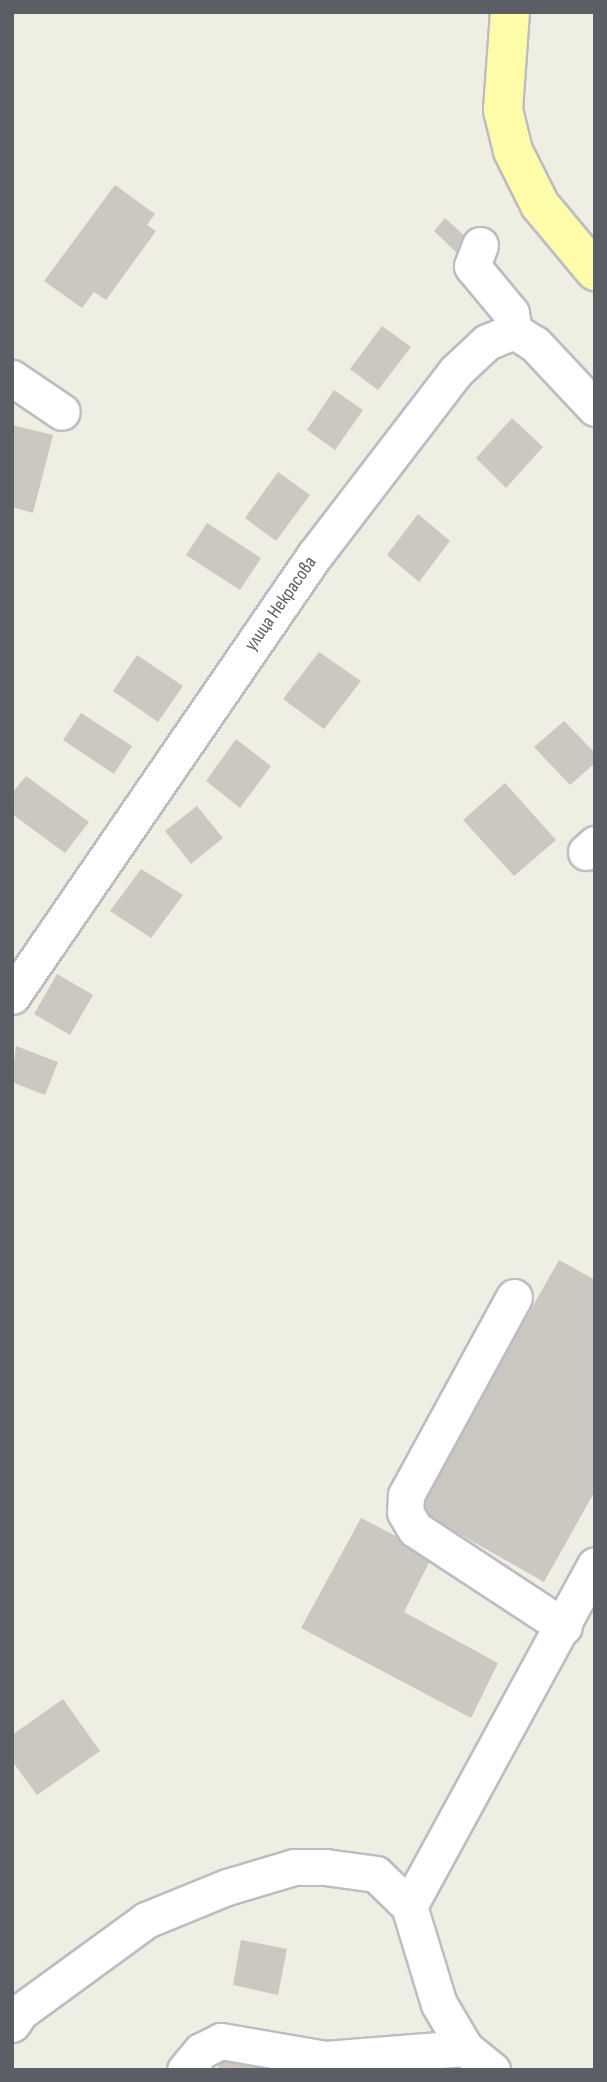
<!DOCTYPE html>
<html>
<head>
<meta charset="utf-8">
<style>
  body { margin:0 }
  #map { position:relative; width:607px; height:2082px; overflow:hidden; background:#efeee3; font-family:"Sofia Sans Condensed",sans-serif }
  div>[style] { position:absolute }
  .building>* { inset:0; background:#cac8c0 }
  .roads { filter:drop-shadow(2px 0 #bbbdc3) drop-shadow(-2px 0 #bbbdc3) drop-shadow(0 2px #bbbdc3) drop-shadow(0 -2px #bbbdc3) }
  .minor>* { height:35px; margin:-17.5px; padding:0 17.5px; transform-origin:17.5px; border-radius:17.5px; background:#fff }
  .major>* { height:38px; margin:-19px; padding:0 19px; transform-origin:19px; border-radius:19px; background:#fffca9 }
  span { translate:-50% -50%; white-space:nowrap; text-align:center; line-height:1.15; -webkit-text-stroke:6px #fff; paint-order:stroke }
  .street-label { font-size:19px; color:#5b5e65 }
  .frame { position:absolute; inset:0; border:14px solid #5b5e65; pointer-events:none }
</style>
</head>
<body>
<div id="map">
  <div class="building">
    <div style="clip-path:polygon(115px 185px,155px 214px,147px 225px,156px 231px,106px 300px,94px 292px,82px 308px,44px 281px)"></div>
    <div style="clip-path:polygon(445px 218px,470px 241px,458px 254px,434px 231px)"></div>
    <div style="clip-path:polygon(382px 326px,411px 347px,378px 390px,350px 369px)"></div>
    <div style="clip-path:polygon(334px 390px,363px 410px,335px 450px,307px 430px)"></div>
    <div style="clip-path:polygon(512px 418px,543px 447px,506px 488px,476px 458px)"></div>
    <div style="clip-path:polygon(12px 425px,53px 435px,33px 513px,12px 507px)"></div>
    <div style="clip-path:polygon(278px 472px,310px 495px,276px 541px,245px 518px)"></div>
    <div style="clip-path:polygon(418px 514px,450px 541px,419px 582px,387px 555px)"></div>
    <div style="clip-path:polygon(207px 523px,261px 558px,240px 590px,186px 555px)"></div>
    <div style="clip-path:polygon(319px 652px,361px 681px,324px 729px,283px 699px)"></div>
    <div style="clip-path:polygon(137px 655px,183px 686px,158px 722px,113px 691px)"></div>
    <div style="clip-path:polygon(81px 713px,132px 746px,114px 774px,63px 740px)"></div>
    <div style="clip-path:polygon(564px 721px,595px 753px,595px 763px,570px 785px,534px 747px)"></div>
    <div style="clip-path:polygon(236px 739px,271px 766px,240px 808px,206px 781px)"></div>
    <div style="clip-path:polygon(26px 776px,89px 822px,65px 853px,12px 814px,12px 793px)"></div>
    <div style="clip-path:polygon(505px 783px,556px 840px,514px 876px,463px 820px)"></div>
    <div style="clip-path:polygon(197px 806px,223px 838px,191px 864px,165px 831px)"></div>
    <div style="clip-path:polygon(141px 869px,183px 895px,151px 938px,110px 911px)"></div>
    <div style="clip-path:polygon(57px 974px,93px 995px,70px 1035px,34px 1014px)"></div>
    <div style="clip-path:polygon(16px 1046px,58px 1062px,45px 1095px,12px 1082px)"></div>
    <div style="clip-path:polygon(559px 1260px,595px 1280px,595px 1491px,544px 1582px,417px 1510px)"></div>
    <div style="clip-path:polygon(361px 1518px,433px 1555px,404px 1612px,498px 1663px,471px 1718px,301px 1628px)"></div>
    <div style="clip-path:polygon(63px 1699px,100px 1751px,37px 1795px,12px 1761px,12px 1735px)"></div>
    <div style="clip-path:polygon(241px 1940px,287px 1949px,278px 1995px,233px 1985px)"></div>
    <div style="clip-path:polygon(221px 2057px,277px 2069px,277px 2070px,218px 2070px)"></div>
  </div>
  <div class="roads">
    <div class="minor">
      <div style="left:480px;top:245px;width:22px;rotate:111deg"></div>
      <div style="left:472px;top:266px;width:61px;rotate:50.3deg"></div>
      <div style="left:511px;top:313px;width:18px;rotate:81deg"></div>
      <div style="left:12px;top:378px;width:60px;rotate:34.2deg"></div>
      <div style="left:586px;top:852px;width:12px;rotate:-42deg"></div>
      <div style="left:12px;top:996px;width:534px;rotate:-55.54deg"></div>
      <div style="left:314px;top:556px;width:233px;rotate:-52.5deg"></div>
      <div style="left:456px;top:371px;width:42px;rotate:-43.1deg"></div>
      <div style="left:487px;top:342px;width:29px;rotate:-22deg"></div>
      <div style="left:514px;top:331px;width:25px;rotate:32deg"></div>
      <div style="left:535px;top:344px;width:88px;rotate:46.8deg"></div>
      <div style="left:514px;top:1297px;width:226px;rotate:118.6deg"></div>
      <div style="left:406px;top:1495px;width:17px;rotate:93deg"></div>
      <div style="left:405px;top:1512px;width:20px;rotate:60deg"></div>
      <div style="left:415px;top:1529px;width:178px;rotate:33.3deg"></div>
      <div style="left:409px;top:1906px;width:388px;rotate:-61.4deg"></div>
      <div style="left:12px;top:2024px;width:14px;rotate:-56deg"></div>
      <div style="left:20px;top:2012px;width:156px;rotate:-36.1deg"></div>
      <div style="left:146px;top:1920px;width:87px;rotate:-22.2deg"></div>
      <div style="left:227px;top:1887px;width:70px;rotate:-16.6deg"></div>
      <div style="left:294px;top:1867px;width:31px"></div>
      <div style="left:325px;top:1867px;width:51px;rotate:7.8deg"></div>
      <div style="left:376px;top:1874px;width:46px;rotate:44.1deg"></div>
      <div style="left:409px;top:1906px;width:102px;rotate:73deg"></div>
      <div style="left:439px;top:2004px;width:51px;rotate:59.4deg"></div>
      <div style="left:465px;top:2048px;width:35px;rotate:39deg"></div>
      <div style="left:185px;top:2070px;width:25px;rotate:-50deg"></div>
      <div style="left:201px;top:2051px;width:22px;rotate:-27deg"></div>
      <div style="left:221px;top:2041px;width:106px;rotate:9.8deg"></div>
      <div style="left:322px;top:2070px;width:11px;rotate:-75deg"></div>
      <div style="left:325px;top:2059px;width:140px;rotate:-4.5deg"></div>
    </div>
    <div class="major">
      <div style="left:510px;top:12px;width:98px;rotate:94.1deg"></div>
      <div style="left:503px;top:110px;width:42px;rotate:76.3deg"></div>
      <div style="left:513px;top:151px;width:60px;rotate:63.4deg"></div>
      <div style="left:540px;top:205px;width:86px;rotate:50.2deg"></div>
    </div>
  </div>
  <div class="street-label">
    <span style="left:281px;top:604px;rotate:-55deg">улица Некрасова</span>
  </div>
  <div class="frame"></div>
</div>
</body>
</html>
